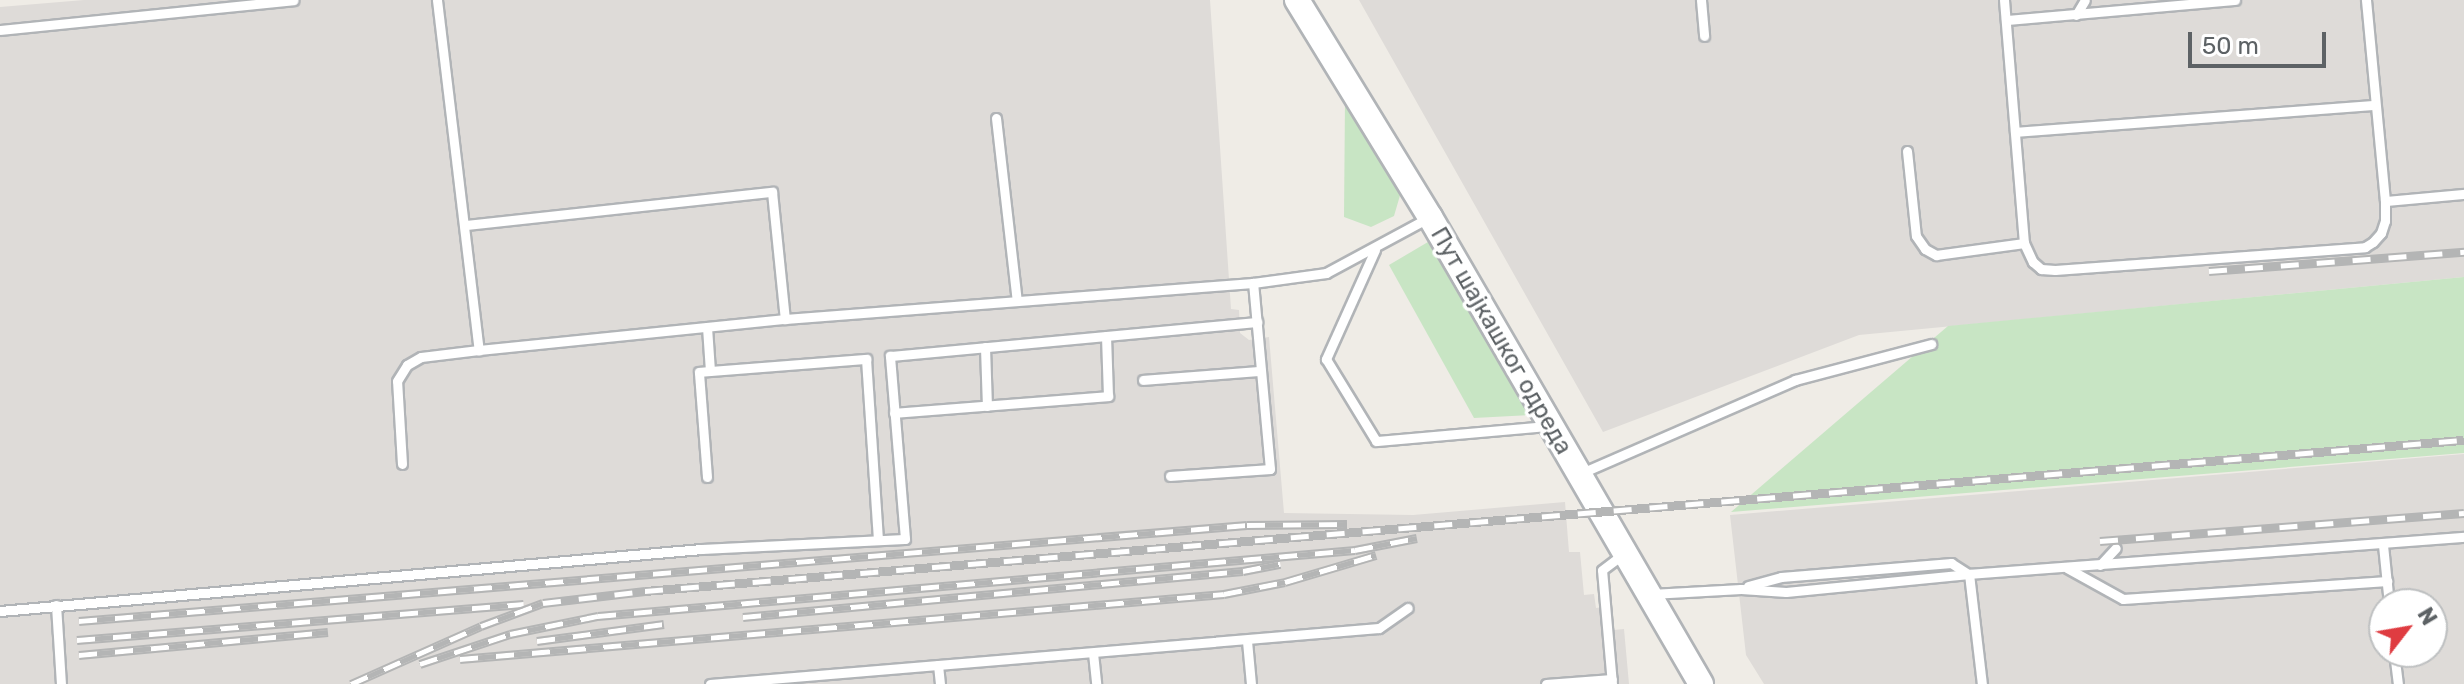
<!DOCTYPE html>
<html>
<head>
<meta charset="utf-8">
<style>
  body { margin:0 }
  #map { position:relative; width:2464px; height:684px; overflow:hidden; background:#efece6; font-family:Rubik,sans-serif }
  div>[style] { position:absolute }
  .industrial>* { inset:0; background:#dedbd8 }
  .green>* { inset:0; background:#c8e5c4 }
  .roads { filter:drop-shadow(2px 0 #b1b4b7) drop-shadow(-2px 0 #b1b4b7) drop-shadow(0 2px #b1b4b7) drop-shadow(0 -2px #b1b4b7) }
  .lane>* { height:9px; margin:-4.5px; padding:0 4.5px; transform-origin:4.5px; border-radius:4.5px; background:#fff }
  .secondary>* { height:24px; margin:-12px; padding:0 12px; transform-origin:12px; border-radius:12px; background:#fff }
  .rail>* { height:9px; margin-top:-4.5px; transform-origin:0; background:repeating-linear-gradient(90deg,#fff 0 18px,#b4b5b5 0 36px); box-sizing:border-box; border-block:2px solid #b4b5b5 }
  span { translate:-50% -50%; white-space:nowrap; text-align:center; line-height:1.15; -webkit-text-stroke:7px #fff; paint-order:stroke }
  .street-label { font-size:24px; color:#5d6265 }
  .north { position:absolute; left:2368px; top:588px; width:80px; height:80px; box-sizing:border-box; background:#fff; border:2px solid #bec0c1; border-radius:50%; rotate:59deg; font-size:22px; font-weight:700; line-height:32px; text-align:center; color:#5d6265 }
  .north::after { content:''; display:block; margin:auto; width:28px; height:36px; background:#df3c41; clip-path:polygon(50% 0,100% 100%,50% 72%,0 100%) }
  .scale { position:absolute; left:2188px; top:32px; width:138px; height:36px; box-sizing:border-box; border:4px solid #5d6265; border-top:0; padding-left:10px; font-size:24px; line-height:28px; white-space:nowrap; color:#5d6265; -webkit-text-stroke:6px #fff; paint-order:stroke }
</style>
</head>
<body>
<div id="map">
  <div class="industrial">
    <div style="clip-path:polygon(84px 0,1210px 0,1231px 309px,1239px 310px,1240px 333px,1249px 340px,1269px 337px,1284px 513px,1413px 515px,1565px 502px,1569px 552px,1580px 552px,1584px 595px,1594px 594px,1596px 608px,1611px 606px,1614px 630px,1624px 629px,1629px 684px,0 684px,0 7px)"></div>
    <div style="clip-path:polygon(1359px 0,2464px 0,2464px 277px,1859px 335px,1603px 432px)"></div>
    <div style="clip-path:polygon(evenodd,2464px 454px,2464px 684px,1764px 684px,1746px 655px,1730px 515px,2464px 454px,2384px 604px,2432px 604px,2432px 652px,2384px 652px,2384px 604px)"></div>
  </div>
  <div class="green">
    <div style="clip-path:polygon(1345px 100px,1401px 192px,1394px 216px,1371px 227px,1344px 217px)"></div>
    <div style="clip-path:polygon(1428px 242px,1529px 415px,1474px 418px,1389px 265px)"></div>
    <div style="clip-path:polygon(2464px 277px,2464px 453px,1731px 512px,1948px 326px)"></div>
  </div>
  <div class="roads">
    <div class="lane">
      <div style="left:437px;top:0;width:353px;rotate:83.2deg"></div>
      <div style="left:479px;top:350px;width:308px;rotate:-5.8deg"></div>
      <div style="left:785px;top:319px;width:469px;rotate:-4.4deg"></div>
      <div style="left:1253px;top:283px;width:74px;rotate:-7.8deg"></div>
      <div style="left:1326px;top:273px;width:118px;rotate:-28.3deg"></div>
      <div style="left:1701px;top:0;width:36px;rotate:85deg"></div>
      <div style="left:2004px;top:0;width:244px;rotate:85.3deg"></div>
      <div style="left:2024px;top:243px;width:21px;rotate:65deg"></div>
      <div style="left:2033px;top:262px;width:11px;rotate:41deg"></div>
      <div style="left:2041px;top:269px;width:14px;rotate:4deg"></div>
      <div style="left:2055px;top:270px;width:311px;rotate:-4.2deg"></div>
      <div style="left:2365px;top:247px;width:9px;rotate:-32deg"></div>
      <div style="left:2373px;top:242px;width:12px;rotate:-48deg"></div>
      <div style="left:2381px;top:233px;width:13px;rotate:-72deg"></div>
      <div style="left:2385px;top:221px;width:20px;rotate:-90deg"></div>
      <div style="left:2385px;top:201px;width:202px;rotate:-95.4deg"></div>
      <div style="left:2076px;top:15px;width:17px;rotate:-59deg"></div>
      <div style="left:2006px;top:20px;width:230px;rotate:-5deg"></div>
      <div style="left:0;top:30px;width:295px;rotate:-5.8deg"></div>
      <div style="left:996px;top:118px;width:184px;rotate:83.5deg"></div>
      <div style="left:2015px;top:132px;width:361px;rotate:-4.3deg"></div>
      <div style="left:1907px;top:151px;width:85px;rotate:84deg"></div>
      <div style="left:1916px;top:236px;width:16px;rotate:55deg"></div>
      <div style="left:1925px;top:249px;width:13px;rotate:29deg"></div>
      <div style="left:1936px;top:255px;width:89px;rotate:-7.8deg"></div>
      <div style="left:2385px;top:201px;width:79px;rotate:-5.1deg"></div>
      <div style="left:466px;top:225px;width:308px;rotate:-6.2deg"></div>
      <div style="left:772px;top:192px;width:128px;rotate:84.2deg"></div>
      <div style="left:1375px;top:250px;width:120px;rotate:114.2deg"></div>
      <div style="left:1326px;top:359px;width:96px;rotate:58.6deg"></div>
      <div style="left:1376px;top:441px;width:173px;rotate:-5deg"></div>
      <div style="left:707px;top:327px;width:44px;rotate:86.1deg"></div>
      <div style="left:985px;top:347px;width:59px;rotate:88.1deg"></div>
      <div style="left:1143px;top:380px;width:118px;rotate:-4.4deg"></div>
      <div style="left:894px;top:413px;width:215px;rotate:-4.5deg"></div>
      <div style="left:1108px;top:396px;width:60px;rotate:-91.9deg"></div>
      <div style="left:402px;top:464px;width:83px;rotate:-93.4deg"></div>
      <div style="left:397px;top:381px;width:19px;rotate:-58deg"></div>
      <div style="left:407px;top:365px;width:16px;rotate:-30deg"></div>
      <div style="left:421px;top:357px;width:58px;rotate:-6.9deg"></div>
      <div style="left:1579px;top:474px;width:236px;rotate:-23.5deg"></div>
      <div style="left:1795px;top:380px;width:141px;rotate:-14.8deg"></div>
      <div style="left:1170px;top:476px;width:100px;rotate:-4deg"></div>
      <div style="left:1270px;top:469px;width:187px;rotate:-95.2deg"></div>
      <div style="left:707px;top:477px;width:105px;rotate:-94.4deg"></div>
      <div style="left:699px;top:372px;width:168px;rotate:-4.5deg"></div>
      <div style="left:866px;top:359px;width:181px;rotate:86.2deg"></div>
      <div style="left:2383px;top:545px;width:59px;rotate:84.2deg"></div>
      <div style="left:2100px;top:565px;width:23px;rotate:-47deg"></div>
      <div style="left:2067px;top:568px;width:64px;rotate:29deg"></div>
      <div style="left:2123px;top:599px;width:265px;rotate:-3.9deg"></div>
      <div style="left:1969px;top:574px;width:111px;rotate:83.3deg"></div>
      <div style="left:1748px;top:586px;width:34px;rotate:-15deg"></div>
      <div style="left:1781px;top:577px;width:171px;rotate:-4.7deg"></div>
      <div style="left:1951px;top:563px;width:20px;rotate:33deg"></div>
      <div style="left:1651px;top:594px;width:90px;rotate:-3.2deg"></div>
      <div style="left:1741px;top:589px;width:45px;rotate:3.8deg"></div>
      <div style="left:1786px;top:592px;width:184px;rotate:-5.6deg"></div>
      <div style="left:1969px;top:574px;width:496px;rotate:-4.3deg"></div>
      <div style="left:56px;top:605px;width:79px;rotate:86.4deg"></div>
      <div style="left:0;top:611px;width:704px;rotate:-5.05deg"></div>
      <div style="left:701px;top:549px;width:204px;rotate:-2.8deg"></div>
      <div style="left:905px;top:539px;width:184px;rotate:-94.7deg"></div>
      <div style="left:890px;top:356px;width:369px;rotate:-5.3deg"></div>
      <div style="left:1247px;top:641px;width:43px;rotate:84.7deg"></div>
      <div style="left:2394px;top:652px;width:32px;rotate:83deg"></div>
      <div style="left:1093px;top:653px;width:31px;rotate:84deg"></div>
      <div style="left:938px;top:665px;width:19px;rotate:84deg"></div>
      <div style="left:710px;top:684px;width:671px;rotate:-4.78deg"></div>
      <div style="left:1379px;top:628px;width:35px;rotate:-35deg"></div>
      <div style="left:1546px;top:684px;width:66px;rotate:-4.3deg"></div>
      <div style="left:1612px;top:684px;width:114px;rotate:-95deg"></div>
      <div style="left:1602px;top:570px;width:26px;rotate:-37deg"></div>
    </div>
    <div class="secondary">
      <div style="left:1297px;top:0;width:255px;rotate:58.5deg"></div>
      <div style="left:1430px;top:217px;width:540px;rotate:59.87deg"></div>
    </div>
  </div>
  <div class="rail">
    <div style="left:2209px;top:271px;width:256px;rotate:-4.3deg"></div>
    <div style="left:2100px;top:541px;width:365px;rotate:-4.4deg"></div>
    <div style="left:743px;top:617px;width:502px;rotate:-5.26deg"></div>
    <div style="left:1243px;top:571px;width:38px;rotate:-11deg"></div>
    <div style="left:79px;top:621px;width:1172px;rotate:-4.7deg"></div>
    <div style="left:1247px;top:525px;width:100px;rotate:-0.6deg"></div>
    <div style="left:77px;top:640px;width:448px;rotate:-4.6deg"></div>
    <div style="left:537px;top:641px;width:128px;rotate:-7.6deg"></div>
    <div style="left:79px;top:655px;width:250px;rotate:-5.3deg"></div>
    <div style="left:460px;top:659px;width:767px;rotate:-4.86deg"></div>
    <div style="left:1224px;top:594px;width:62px;rotate:-11.1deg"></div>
    <div style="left:1285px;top:582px;width:95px;rotate:-16.5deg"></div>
    <div style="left:420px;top:664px;width:95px;rotate:-18.4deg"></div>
    <div style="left:510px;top:634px;width:90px;rotate:-11.6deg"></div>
    <div style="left:598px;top:616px;width:760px;rotate:-4.98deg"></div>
    <div style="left:1355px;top:550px;width:63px;rotate:-11deg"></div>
    <div style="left:351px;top:684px;width:142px;rotate:-24deg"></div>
    <div style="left:481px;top:626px;width:66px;rotate:-20.4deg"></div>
    <div style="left:543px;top:603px;width:103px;rotate:-6.7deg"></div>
    <div style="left:645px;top:591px;width:1825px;rotate:-4.75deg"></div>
  </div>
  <div class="street-label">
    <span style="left:1501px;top:341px;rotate:60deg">Пут шајкашког одреда</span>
  </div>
  <div class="north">N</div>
  <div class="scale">50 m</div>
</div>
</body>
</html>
